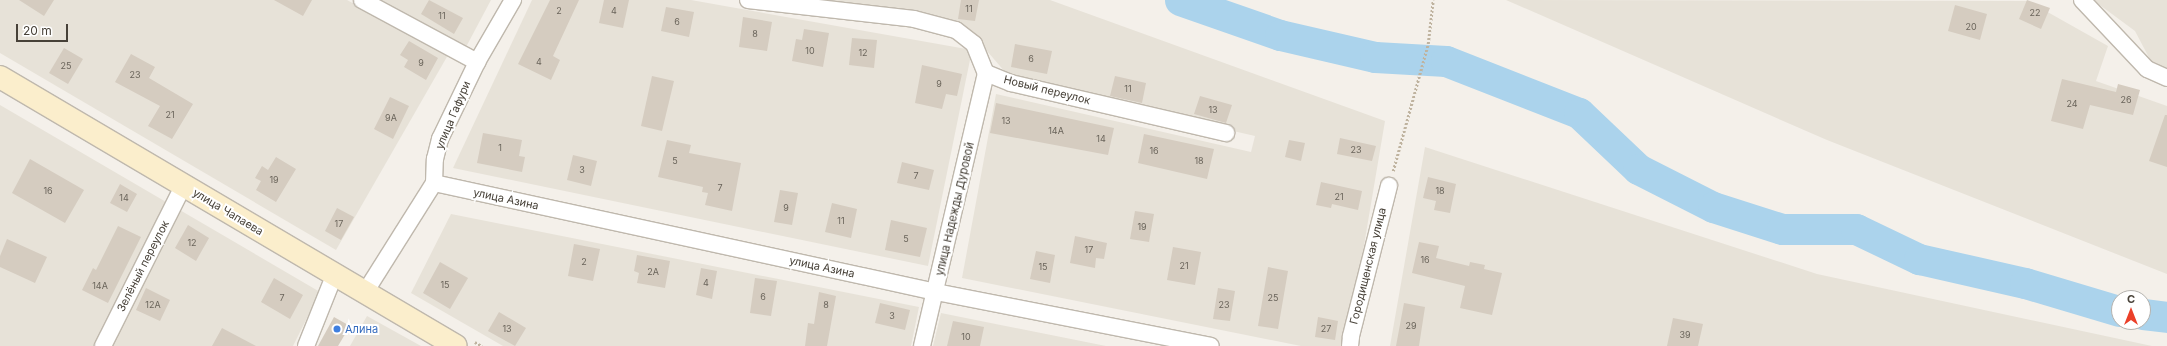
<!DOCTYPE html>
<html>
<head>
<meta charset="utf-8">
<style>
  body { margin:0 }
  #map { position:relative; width:2167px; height:346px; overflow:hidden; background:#f4f0ea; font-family:Inter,sans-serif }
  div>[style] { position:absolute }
  .residential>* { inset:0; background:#e7e2d8 }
  .river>* { height:31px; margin:-15.5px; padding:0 15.5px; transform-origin:15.5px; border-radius:15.5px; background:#abd3ec }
  .building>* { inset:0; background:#d5ccc0 }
  .path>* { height:2.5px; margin-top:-1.25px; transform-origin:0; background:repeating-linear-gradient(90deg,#bfb39f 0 2px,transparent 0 4px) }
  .roads { filter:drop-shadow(1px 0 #bfb8ad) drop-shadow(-1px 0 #bfb8ad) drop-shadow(0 1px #bfb8ad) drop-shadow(0 -1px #bfb8ad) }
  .street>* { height:16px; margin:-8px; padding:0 8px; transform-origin:8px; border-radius:8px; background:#fff }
  .secondary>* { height:22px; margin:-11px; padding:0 11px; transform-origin:11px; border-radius:11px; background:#fbeecc }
  .dots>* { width:11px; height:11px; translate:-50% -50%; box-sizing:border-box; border:2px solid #fff; border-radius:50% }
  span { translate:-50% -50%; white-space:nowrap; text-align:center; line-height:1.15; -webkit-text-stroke:4px #fff; paint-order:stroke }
  .number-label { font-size:9px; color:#6a645a }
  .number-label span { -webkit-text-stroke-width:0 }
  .street-label { font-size:11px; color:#474138 }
  .shop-label { font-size:11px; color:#366cbe }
  .left { translate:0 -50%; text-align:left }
  .north { position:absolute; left:2111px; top:290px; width:40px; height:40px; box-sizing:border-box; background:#fff; border:1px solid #b5b3af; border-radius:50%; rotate:0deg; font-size:11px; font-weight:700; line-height:16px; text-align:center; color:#474138 }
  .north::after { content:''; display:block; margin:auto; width:14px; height:18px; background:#eb4029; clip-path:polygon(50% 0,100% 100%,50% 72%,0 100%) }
  .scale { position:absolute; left:16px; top:24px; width:52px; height:18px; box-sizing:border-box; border:2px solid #474138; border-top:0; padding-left:5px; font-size:12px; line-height:14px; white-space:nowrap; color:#474138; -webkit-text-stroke:3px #fff; paint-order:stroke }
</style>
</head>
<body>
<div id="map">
  <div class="residential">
    <div style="clip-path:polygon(0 0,347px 0,448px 55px,336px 250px,0 53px)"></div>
    <div style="clip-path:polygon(379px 0,491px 0,466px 47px)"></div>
    <div style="clip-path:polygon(532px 0,691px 0,972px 50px,928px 266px,453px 168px)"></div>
    <div style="clip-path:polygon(793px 0,1050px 0,1385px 121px,1347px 346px,1301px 346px,962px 278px,996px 94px,1251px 152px,1255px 136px,1012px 80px,968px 29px)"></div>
    <div style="clip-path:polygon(1506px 0,2028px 1px,2108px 46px,2096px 81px,2167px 106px,2167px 274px,1827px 140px)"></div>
    <div style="clip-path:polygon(2093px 0,2167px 0,2167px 73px,2155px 69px,2135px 31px)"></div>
    <div style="clip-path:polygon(0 105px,320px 292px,293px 346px,0 346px)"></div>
    <div style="clip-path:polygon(1425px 147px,1817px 274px,2152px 346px,1390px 346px)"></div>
    <div style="clip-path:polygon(451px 214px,919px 307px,911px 346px,503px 346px,411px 293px)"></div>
    <div style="clip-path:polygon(941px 313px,1106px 346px,933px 346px)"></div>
    <div style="clip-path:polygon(367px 316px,421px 346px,350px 346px)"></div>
  </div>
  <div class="river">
    <div style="left:1180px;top:0;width:106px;rotate:19.3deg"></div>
    <div style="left:1280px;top:35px;width:98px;rotate:13deg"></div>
    <div style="left:1375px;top:57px;width:71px;rotate:3.2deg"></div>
    <div style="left:1446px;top:61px;width:143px;rotate:21.4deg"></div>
    <div style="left:1579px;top:113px;width:81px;rotate:43.5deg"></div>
    <div style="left:1638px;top:169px;width:84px;rotate:26.9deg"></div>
    <div style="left:1713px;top:207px;width:72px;rotate:17.7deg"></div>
    <div style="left:1782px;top:229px;width:74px"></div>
    <div style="left:1856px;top:229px;width:70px;rotate:25.5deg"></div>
    <div style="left:1919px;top:259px;width:109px;rotate:12.8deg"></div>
    <div style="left:2025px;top:283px;width:98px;rotate:16.6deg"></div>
    <div style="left:2143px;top:314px;width:24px;rotate:7deg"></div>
  </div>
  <div class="building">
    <div style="clip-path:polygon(19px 0,54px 0,44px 16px)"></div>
    <div style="clip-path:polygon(274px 0,312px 0,303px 16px)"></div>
    <div style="clip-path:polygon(429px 0,463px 18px,454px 34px,421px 14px)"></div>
    <div style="clip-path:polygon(550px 0,579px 0,553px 56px,560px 60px,551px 80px,518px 64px)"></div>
    <div style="clip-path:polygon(604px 0,629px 0,623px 28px,599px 23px)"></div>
    <div style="clip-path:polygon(961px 0,979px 0,975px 21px,958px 19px)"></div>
    <div style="clip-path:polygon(2027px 0,2050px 8px,2041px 29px,2019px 19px)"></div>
    <div style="clip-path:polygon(1955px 5px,1987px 14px,1980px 40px,1948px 31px)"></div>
    <div style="clip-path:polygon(666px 7px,694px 12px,689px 37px,661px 31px)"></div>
    <div style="clip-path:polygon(743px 17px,772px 22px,767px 51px,739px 47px)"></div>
    <div style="clip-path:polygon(804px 29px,829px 33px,823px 67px,792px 61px,796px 39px,802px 40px)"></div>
    <div style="clip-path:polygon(852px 38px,877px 40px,874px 68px,849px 65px)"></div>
    <div style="clip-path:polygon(409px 41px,438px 58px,426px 80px,404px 67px,408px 60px,400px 55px)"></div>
    <div style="clip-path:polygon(1015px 44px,1052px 51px,1047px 74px,1011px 67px)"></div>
    <div style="clip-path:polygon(64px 48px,83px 59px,68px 84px,49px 73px)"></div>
    <div style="clip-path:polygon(131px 54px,155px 67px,149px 78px,193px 104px,172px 139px,148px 126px,160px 106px,115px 82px)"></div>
    <div style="clip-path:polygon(922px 65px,962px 74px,957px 96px,946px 94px,942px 109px,915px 103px)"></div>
    <div style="clip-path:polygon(652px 76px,674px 81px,662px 131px,641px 126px)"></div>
    <div style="clip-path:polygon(1115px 76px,1146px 83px,1142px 103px,1110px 96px)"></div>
    <div style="clip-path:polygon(2062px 79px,2116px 92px,2118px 84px,2140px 90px,2133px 115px,2090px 105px,2083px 129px,2051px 121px)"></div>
    <div style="clip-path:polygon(1200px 96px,1232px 105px,1226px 123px,1194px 114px)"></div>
    <div style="clip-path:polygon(390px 97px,409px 106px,393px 139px,374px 129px)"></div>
    <div style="clip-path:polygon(996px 103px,1114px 128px,1108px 155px,990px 133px)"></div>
    <div style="clip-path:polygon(2165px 115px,2167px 115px,2167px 167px,2149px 161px)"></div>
    <div style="clip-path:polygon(483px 133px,522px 140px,519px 156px,525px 157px,522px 172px,477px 163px)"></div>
    <div style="clip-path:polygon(1144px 134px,1214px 149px,1207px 179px,1138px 163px)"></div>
    <div style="clip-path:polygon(1340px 138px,1376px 146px,1372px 161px,1337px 154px)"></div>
    <div style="clip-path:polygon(667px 140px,691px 145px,689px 153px,741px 163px,732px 211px,705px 205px,708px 193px,702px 192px,703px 187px,658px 177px)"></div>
    <div style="clip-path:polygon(1289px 140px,1305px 143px,1301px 161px,1285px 157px)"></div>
    <div style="clip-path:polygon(573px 155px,597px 161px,591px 186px,567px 180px)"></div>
    <div style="clip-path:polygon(276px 157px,296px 169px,276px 202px,256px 190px,261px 181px,255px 178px,262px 166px,268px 170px)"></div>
    <div style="clip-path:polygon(30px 159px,84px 190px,65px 223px,12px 193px)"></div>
    <div style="clip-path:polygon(902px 162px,934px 170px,929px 190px,897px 183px)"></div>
    <div style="clip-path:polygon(1428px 177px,1456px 184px,1450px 213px,1434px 210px,1436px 201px,1423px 198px)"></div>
    <div style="clip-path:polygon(1321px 182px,1362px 191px,1358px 210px,1332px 204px,1331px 208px,1316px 205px)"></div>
    <div style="clip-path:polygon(120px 184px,137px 194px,127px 212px,110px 203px)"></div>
    <div style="clip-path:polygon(780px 190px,798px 193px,792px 225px,774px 222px)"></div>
    <div style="clip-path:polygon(832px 203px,857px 209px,851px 238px,825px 232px)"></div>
    <div style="clip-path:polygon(337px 208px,354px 217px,341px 240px,325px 231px)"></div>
    <div style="clip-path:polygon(1135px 211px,1154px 214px,1149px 242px,1130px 239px)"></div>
    <div style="clip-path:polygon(891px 220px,927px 228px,920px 257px,885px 250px)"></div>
    <div style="clip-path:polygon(188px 225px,209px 238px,196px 261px,175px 248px)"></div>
    <div style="clip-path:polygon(118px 226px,141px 237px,108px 303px,82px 290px,93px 268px,96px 270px)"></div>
    <div style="clip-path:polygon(1075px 236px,1107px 243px,1104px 259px,1096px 258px,1095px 268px,1070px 263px)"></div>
    <div style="clip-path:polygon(7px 239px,47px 257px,35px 283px,0 267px,0 256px)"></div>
    <div style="clip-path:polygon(1419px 242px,1439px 246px,1436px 258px,1469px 266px,1470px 262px,1485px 265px,1484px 269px,1502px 273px,1492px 315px,1460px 308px,1465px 286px,1412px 273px)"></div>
    <div style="clip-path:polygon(574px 244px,600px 249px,593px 281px,568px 276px)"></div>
    <div style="clip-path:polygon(1173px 247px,1201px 252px,1195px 285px,1167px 280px)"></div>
    <div style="clip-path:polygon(1036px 251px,1055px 255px,1050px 283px,1030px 279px)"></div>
    <div style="clip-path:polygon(637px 255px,670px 261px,665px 288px,637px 283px,639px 273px,634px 271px)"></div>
    <div style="clip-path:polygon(440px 262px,468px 278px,450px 309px,423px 293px)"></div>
    <div style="clip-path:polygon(1268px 267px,1288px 271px,1278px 329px,1258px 326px)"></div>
    <div style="clip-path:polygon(701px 268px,717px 271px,712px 299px,696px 295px)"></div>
    <div style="clip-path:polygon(274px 278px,303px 295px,290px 319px,261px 302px)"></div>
    <div style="clip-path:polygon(755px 278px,777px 281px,771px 316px,750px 313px)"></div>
    <div style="clip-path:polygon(146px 288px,170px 300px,160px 321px,136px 310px)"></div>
    <div style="clip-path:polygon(1218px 288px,1235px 291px,1230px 321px,1213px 319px)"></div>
    <div style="clip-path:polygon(819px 292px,836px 296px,827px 346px,805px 346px,808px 323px,814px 324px)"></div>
    <div style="clip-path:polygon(880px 303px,910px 310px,905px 330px,875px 323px)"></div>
    <div style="clip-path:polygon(1404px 303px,1425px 307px,1419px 346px,1396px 346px)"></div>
    <div style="clip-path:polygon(499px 312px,526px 328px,515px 346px,488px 331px)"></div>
    <div style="clip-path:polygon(334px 317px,350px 326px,338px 346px,318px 346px)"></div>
    <div style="clip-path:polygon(1318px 317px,1338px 321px,1335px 340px,1315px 337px)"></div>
    <div style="clip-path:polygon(1673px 318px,1703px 324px,1698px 346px,1667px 346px)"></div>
    <div style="clip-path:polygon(953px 321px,984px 327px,980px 346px,947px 346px)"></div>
    <div style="clip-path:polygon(222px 328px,256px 346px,212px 346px)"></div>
  </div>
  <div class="path">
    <div style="left:1393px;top:171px;width:132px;rotate:-74.6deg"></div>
    <div style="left:1428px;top:44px;width:44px;rotate:-83.5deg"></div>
    <div style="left:475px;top:342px;width:8px;rotate:30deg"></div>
  </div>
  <div class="roads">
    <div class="street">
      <div style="left:362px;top:0;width:131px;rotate:28.3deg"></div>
      <div style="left:748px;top:0;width:167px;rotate:6.5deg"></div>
      <div style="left:914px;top:19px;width:43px;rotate:14.7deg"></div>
      <div style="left:956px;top:30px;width:23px;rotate:38deg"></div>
      <div style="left:974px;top:44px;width:31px;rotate:68deg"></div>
      <div style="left:986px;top:73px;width:27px;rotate:22deg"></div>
      <div style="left:1011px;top:83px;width:221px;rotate:13.1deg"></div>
      <div style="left:2082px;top:0;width:95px;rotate:46.7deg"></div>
      <div style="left:2147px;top:69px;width:22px;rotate:24deg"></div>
      <div style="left:434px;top:183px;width:514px;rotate:12.25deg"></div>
      <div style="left:936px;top:292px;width:280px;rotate:11.1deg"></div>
      <div style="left:364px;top:294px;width:131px;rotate:-57.8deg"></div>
      <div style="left:434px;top:183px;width:24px;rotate:-88deg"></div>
      <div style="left:435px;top:159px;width:21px;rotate:-76deg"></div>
      <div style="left:440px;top:139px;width:85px;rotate:-64.3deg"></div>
      <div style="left:477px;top:62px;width:72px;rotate:-59.9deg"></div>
      <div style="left:103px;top:346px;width:179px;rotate:-63.4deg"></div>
      <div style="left:306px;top:346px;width:75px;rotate:-68.2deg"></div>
      <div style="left:922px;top:346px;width:280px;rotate:-76.8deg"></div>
      <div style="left:1350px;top:346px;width:10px;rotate:-84deg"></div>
      <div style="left:1351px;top:336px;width:155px;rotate:-75.8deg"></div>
    </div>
    <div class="secondary">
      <div style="left:0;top:77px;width:529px;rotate:30.54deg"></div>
    </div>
  </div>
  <div class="dots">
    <div style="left:337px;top:329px;background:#3f7fe0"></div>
  </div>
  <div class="number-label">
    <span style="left:969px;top:9px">11</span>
    <span style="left:559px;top:11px">2</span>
    <span style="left:614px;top:11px">4</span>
    <span style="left:2035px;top:13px">22</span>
    <span style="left:442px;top:16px">11</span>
    <span style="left:677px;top:22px">6</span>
    <span style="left:1971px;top:27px">20</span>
    <span style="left:755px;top:34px">8</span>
    <span style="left:810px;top:51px">10</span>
    <span style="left:863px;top:53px">12</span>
    <span style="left:1031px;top:59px">6</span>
    <span style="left:539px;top:62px">4</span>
    <span style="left:421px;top:63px">9</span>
    <span style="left:66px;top:66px">25</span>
    <span style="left:135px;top:75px">23</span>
    <span style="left:939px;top:84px">9</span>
    <span style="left:1128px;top:89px">11</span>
    <span style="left:2126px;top:100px">26</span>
    <span style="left:2072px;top:104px">24</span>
    <span style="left:1213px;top:110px">13</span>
    <span style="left:170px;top:115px">21</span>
    <span style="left:391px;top:118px">9А</span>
    <span style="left:1006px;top:121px">13</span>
    <span style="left:1056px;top:131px">14А</span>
    <span style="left:1101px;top:139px">14</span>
    <span style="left:500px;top:148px">1</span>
    <span style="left:1356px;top:150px">23</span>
    <span style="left:1154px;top:151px">16</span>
    <span style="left:675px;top:161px">5</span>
    <span style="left:1199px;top:161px">18</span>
    <span style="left:582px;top:170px">3</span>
    <span style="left:916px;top:176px">7</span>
    <span style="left:274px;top:180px">19</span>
    <span style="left:720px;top:188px">7</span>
    <span style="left:48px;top:191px">16</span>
    <span style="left:1440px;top:191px">18</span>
    <span style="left:1339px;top:197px">21</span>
    <span style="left:124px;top:198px">14</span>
    <span style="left:786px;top:208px">9</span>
    <span style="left:841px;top:221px">11</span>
    <span style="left:339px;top:224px">17</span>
    <span style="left:1142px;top:227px">19</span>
    <span style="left:906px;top:239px">5</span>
    <span style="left:192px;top:243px">12</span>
    <span style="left:1089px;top:250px">17</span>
    <span style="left:1425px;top:260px">16</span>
    <span style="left:584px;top:262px">2</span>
    <span style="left:1184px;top:266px">21</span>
    <span style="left:1043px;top:267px">15</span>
    <span style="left:653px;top:272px">2А</span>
    <span style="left:706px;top:283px">4</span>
    <span style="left:445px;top:285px">15</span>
    <span style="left:100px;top:286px">14А</span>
    <span style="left:763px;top:297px">6</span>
    <span style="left:282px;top:298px">7</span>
    <span style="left:1273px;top:298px">25</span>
    <span style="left:153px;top:305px">12А</span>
    <span style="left:826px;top:305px">8</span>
    <span style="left:1224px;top:305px">23</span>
    <span style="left:892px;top:316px">3</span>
    <span style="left:1411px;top:326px">29</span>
    <span style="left:507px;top:329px">13</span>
    <span style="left:1326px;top:329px">27</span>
    <span style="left:1685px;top:335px">39</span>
    <span style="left:966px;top:337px">10</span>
  </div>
  <div class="street-label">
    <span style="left:1047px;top:90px;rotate:14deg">Новый переулок</span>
    <span style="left:453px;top:115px;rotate:-67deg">улица Гафури</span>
    <span style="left:506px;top:199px;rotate:12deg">улица Азина</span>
    <span style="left:955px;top:209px;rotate:-77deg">улица Надежды Дуровой</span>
    <span style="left:228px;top:212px;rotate:31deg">улица Чапаева</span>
    <span style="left:143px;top:266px;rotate:-63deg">Зелёный переулок</span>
    <span style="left:1368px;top:266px;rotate:-76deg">Городищенская улица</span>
    <span style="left:822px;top:267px;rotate:12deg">улица Азина</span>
  </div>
  <div class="shop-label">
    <span class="left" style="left:345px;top:329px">Алина</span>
  </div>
  <div class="north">С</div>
  <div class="scale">20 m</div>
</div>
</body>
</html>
